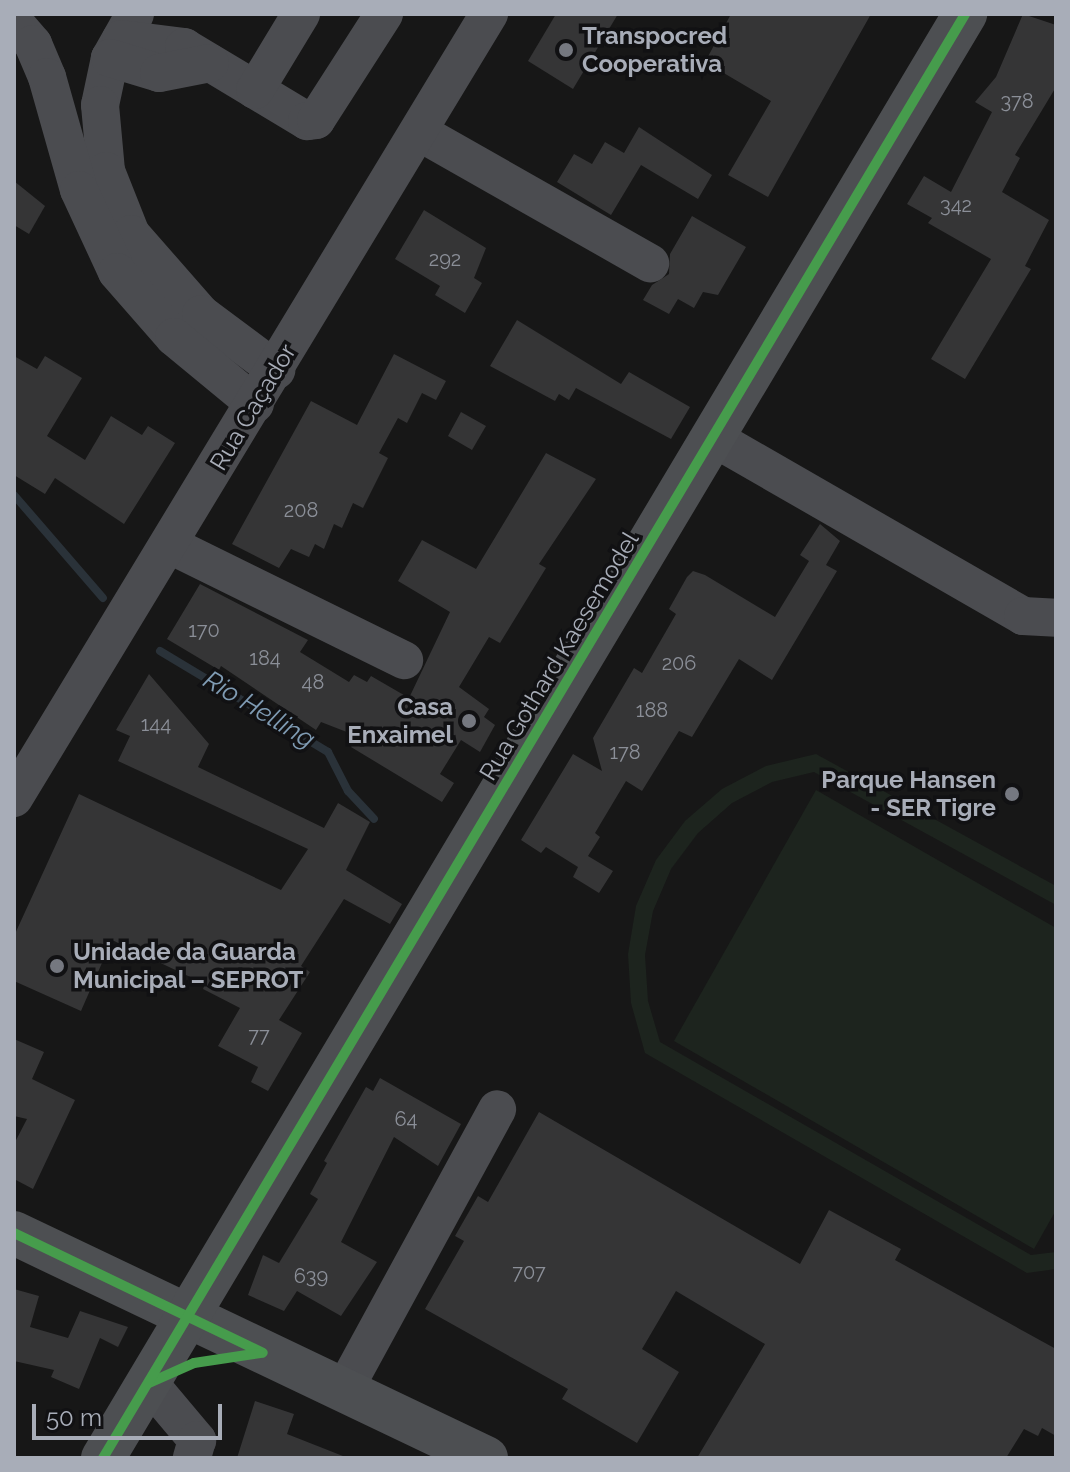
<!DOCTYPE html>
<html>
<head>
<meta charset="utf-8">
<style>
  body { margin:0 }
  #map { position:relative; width:1070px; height:1472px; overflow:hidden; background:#171717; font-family:Raleway,sans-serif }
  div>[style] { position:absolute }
  .green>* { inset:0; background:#1d241e }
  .stream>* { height:8px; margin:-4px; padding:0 4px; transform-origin:4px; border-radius:4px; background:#2a3239 }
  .building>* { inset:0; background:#353536 }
  .minor>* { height:38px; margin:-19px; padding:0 19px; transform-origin:19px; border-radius:19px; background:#4b4c50 }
  .major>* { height:44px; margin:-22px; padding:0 22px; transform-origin:22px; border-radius:22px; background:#4d4f52 }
  .cycleway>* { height:10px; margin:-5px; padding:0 5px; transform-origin:5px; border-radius:5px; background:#469c4c }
  .dots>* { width:22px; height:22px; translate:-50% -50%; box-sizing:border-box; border:4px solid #111113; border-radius:50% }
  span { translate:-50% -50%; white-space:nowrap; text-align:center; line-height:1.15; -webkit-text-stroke:7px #111113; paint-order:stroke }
  .number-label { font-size:20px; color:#8b8f98 }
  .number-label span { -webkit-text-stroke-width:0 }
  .poi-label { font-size:24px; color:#a8adb8; font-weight:700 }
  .left { translate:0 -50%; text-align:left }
  .right { translate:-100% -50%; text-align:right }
  .street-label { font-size:24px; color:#a8adb8 }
  .water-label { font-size:26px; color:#7f9bb3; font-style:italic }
  .frame { position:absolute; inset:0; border:16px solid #a8adb8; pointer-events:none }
  .scale { position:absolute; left:32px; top:1404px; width:190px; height:36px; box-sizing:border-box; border:4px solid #a8adb8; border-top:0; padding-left:10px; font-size:24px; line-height:28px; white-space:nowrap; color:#a8adb8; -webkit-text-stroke:6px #111113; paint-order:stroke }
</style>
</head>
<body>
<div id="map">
  <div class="green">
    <div style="clip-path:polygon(816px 754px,1056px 886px,1056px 905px,814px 772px,772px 782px,732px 803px,698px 833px,671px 869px,653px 911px,645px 955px,648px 1001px,660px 1042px,1031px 1255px,1056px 1252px,1056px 1269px,1027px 1273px,645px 1053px,631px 1003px,628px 954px,636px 906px,656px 860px,685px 821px,722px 789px,766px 766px)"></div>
    <div style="clip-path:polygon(816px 790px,1056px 928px,1056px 1210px,1034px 1249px,674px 1041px)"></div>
  </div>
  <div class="stream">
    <div style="left:14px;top:495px;width:136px;rotate:49.2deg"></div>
    <div style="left:160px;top:651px;width:196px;rotate:31deg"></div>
    <div style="left:328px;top:752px;width:44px;rotate:62.9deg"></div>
    <div style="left:348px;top:791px;width:38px;rotate:47deg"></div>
  </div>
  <div class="building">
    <div style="clip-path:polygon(556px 14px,618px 14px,573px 89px,528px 61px)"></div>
    <div style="clip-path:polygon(731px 14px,871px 14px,768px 197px,728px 175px,771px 101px,705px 62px)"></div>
    <div style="clip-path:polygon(1023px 14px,1056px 25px,1056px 87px,1015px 155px,1020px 158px,1002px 192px,1049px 220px,1025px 266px,1031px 269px,965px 379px,931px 359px,991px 259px,928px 223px,932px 218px,907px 204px,924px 176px,951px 192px,992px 112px,975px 102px,996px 77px)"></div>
    <div style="clip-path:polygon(639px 127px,712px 175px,698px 199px,641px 165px,611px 215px,557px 182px,574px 154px,592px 164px,605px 142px,624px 153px)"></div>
    <div style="clip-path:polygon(14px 181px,45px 206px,29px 234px,14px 225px)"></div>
    <div style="clip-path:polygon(424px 210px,486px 248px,474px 278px,482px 283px,465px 313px,435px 295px,440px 286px,395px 259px)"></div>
    <div style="clip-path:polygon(692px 216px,746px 247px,718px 295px,703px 292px,694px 308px,678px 299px,669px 314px,643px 300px,652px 285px,669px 274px,670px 254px)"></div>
    <div style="clip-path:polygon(517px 320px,621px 384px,629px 372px,690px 407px,671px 439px,576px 388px,569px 400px,559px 394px,555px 401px,490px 366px)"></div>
    <div style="clip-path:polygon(394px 354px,446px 381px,436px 400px,422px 393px,407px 423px,398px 418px,379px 453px,388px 458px,363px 508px,353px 503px,342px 528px,334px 524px,324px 549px,315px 544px,309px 557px,291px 549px,279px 568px,232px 544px,311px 401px,357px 425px)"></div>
    <div style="clip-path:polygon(14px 356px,37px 369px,45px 356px,82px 378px,47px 436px,85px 460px,111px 416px,142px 435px,148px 426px,175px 443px,124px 524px,55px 478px,45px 494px,14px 475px)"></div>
    <div style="clip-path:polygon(461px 412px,486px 426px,472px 450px,448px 436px)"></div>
    <div style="clip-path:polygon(546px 453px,596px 479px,539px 564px,546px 568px,500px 643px,489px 637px,459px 687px,489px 709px,484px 717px,495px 725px,480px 752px,461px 740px,440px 774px,454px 783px,442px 802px,351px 747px,357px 736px,321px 722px,316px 730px,221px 666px,219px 670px,167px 639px,200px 584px,308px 640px,300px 652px,349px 682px,354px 675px,367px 682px,371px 676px,409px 698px,450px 612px,398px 581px,422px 540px,476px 569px)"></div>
    <div style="clip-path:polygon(820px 524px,840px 541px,826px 565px,837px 571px,772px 680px,739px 659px,692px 737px,679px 731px,642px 791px,626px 781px,595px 833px,600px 837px,588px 856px,613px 871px,599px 893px,573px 877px,578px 867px,546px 847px,541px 853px,521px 840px,573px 754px,602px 771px,593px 738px,634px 668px,642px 673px,676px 614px,669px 609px,687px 577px,693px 571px,705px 575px,775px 617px,809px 561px,800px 555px)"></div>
    <div style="clip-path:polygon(149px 674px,209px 744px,198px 767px,324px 828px,338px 803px,370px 822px,346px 870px,402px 904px,390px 924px,344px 899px,301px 966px,310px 972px,279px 1020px,302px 1033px,268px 1091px,251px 1082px,258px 1067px,218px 1046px,240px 1008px,203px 989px,205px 984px,112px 940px,81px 1011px,14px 981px,14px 936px,79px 794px,281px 890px,308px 849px,118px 761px,130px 736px,116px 730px)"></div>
    <div style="clip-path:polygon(14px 1039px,44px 1052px,32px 1079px,75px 1100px,33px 1189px,14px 1179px,14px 1144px,27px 1119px,14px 1116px)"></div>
    <div style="clip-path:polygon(380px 1078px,461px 1124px,438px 1166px,394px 1137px,341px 1242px,377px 1262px,341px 1316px,297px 1291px,284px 1311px,248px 1295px,263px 1255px,279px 1263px,318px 1199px,310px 1194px,327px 1163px,324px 1161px,366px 1087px,373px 1091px)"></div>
    <div style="clip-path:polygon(539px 1112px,800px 1264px,829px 1210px,901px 1249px,895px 1260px,1056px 1349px,1056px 1436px,1042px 1428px,1038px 1436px,1024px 1429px,1006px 1458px,697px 1458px,765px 1344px,676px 1291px,642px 1349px,679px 1372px,637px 1443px,562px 1399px,568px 1389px,425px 1309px,464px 1241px,455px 1236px,478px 1196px,488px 1202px)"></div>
    <div style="clip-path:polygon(14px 1289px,39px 1296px,30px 1327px,68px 1338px,80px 1311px,128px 1327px,118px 1347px,100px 1338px,79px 1389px,51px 1377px,54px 1370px,14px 1361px)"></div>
    <div style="clip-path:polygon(255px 1401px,294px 1414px,287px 1434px,348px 1458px,237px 1458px)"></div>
  </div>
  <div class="minor">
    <div style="left:135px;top:14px;width:51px;rotate:119.6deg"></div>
    <div style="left:110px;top:58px;width:48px;rotate:102deg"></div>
    <div style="left:100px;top:105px;width:66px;rotate:84.8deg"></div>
    <div style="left:106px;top:171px;width:68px;rotate:68.4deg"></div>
    <div style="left:131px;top:234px;width:106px;rotate:48.8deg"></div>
    <div style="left:201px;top:314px;width:94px;rotate:36.7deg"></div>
    <div style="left:14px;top:22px;width:29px;rotate:49deg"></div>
    <div style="left:33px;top:44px;width:36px;rotate:67deg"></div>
    <div style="left:47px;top:77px;width:117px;rotate:74.2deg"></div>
    <div style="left:79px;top:190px;width:90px;rotate:65.1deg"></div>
    <div style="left:117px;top:272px;width:86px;rotate:48.8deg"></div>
    <div style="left:174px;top:337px;width:105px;rotate:39.6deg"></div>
    <div style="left:121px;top:39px;width:64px;rotate:7.2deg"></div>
    <div style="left:184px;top:47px;width:144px;rotate:31deg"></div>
    <div style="left:307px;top:121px;width:9px;rotate:-6deg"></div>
    <div style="left:316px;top:120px;width:126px;rotate:-57.3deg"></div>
    <div style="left:110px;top:58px;width:51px;rotate:17deg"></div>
    <div style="left:159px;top:73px;width:52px;rotate:-11.1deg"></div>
    <div style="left:255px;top:90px;width:89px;rotate:-58.8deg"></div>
    <div style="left:419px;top:132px;width:266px;rotate:29.6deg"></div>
    <div style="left:712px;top:437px;width:359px;rotate:29.9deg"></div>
    <div style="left:1023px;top:616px;width:33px;rotate:3deg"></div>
    <div style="left:170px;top:545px;width:261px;rotate:26.2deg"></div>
    <div style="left:14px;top:798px;width:917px;rotate:-58.79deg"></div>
    <div style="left:149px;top:1383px;width:75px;rotate:49.9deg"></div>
    <div style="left:197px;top:1440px;width:19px;rotate:106deg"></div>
    <div style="left:343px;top:1392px;width:322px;rotate:-61.4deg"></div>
  </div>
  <div class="major">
    <div style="left:14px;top:1233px;width:523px;rotate:25.49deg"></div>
    <div style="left:103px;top:1458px;width:1682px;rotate:-59.16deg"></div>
  </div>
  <div class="cycleway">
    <div style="left:14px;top:1233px;width:276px;rotate:25.7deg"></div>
    <div style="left:149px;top:1383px;width:49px;rotate:-24deg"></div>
    <div style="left:194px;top:1363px;width:67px;rotate:-8.6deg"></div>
    <div style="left:103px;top:1458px;width:1682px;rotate:-59.16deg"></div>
  </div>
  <div class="dots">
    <div style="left:566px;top:50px;background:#757880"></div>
    <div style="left:469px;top:721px;background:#757880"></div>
    <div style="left:1012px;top:794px;background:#757880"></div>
    <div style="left:57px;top:966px;background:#757880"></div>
  </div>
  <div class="number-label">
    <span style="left:1017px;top:101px">378</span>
    <span style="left:956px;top:205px">342</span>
    <span style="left:445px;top:259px">292</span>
    <span style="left:301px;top:510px">208</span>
    <span style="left:204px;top:630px">170</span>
    <span style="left:265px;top:658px">184</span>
    <span style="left:679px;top:663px">206</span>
    <span style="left:313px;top:682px">48</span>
    <span style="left:652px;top:710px">188</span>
    <span style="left:156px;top:724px">144</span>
    <span style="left:625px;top:752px">178</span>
    <span style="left:259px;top:1035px">77</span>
    <span style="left:406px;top:1119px">64</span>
    <span style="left:529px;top:1272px">707</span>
    <span style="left:311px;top:1276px">639</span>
  </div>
  <div class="poi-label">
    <span class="left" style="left:582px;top:50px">Transpocred<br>Cooperativa</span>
    <span class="right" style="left:453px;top:721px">Casa<br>Enxaimel</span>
    <span class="right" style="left:996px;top:794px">Parque Hansen<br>- SER Tigre</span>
    <span class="left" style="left:73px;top:966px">Unidade da Guarda<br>Municipal – SEPROT</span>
  </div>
  <div class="street-label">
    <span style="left:253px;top:407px;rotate:-59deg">Rua Caçador</span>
    <span style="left:559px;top:656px;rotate:-59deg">Rua Gothard Kaesemodel</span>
  </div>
  <div class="water-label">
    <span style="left:259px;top:710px;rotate:31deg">Rio Helling</span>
  </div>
  <div class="frame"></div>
  <div class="scale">50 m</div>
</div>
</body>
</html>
